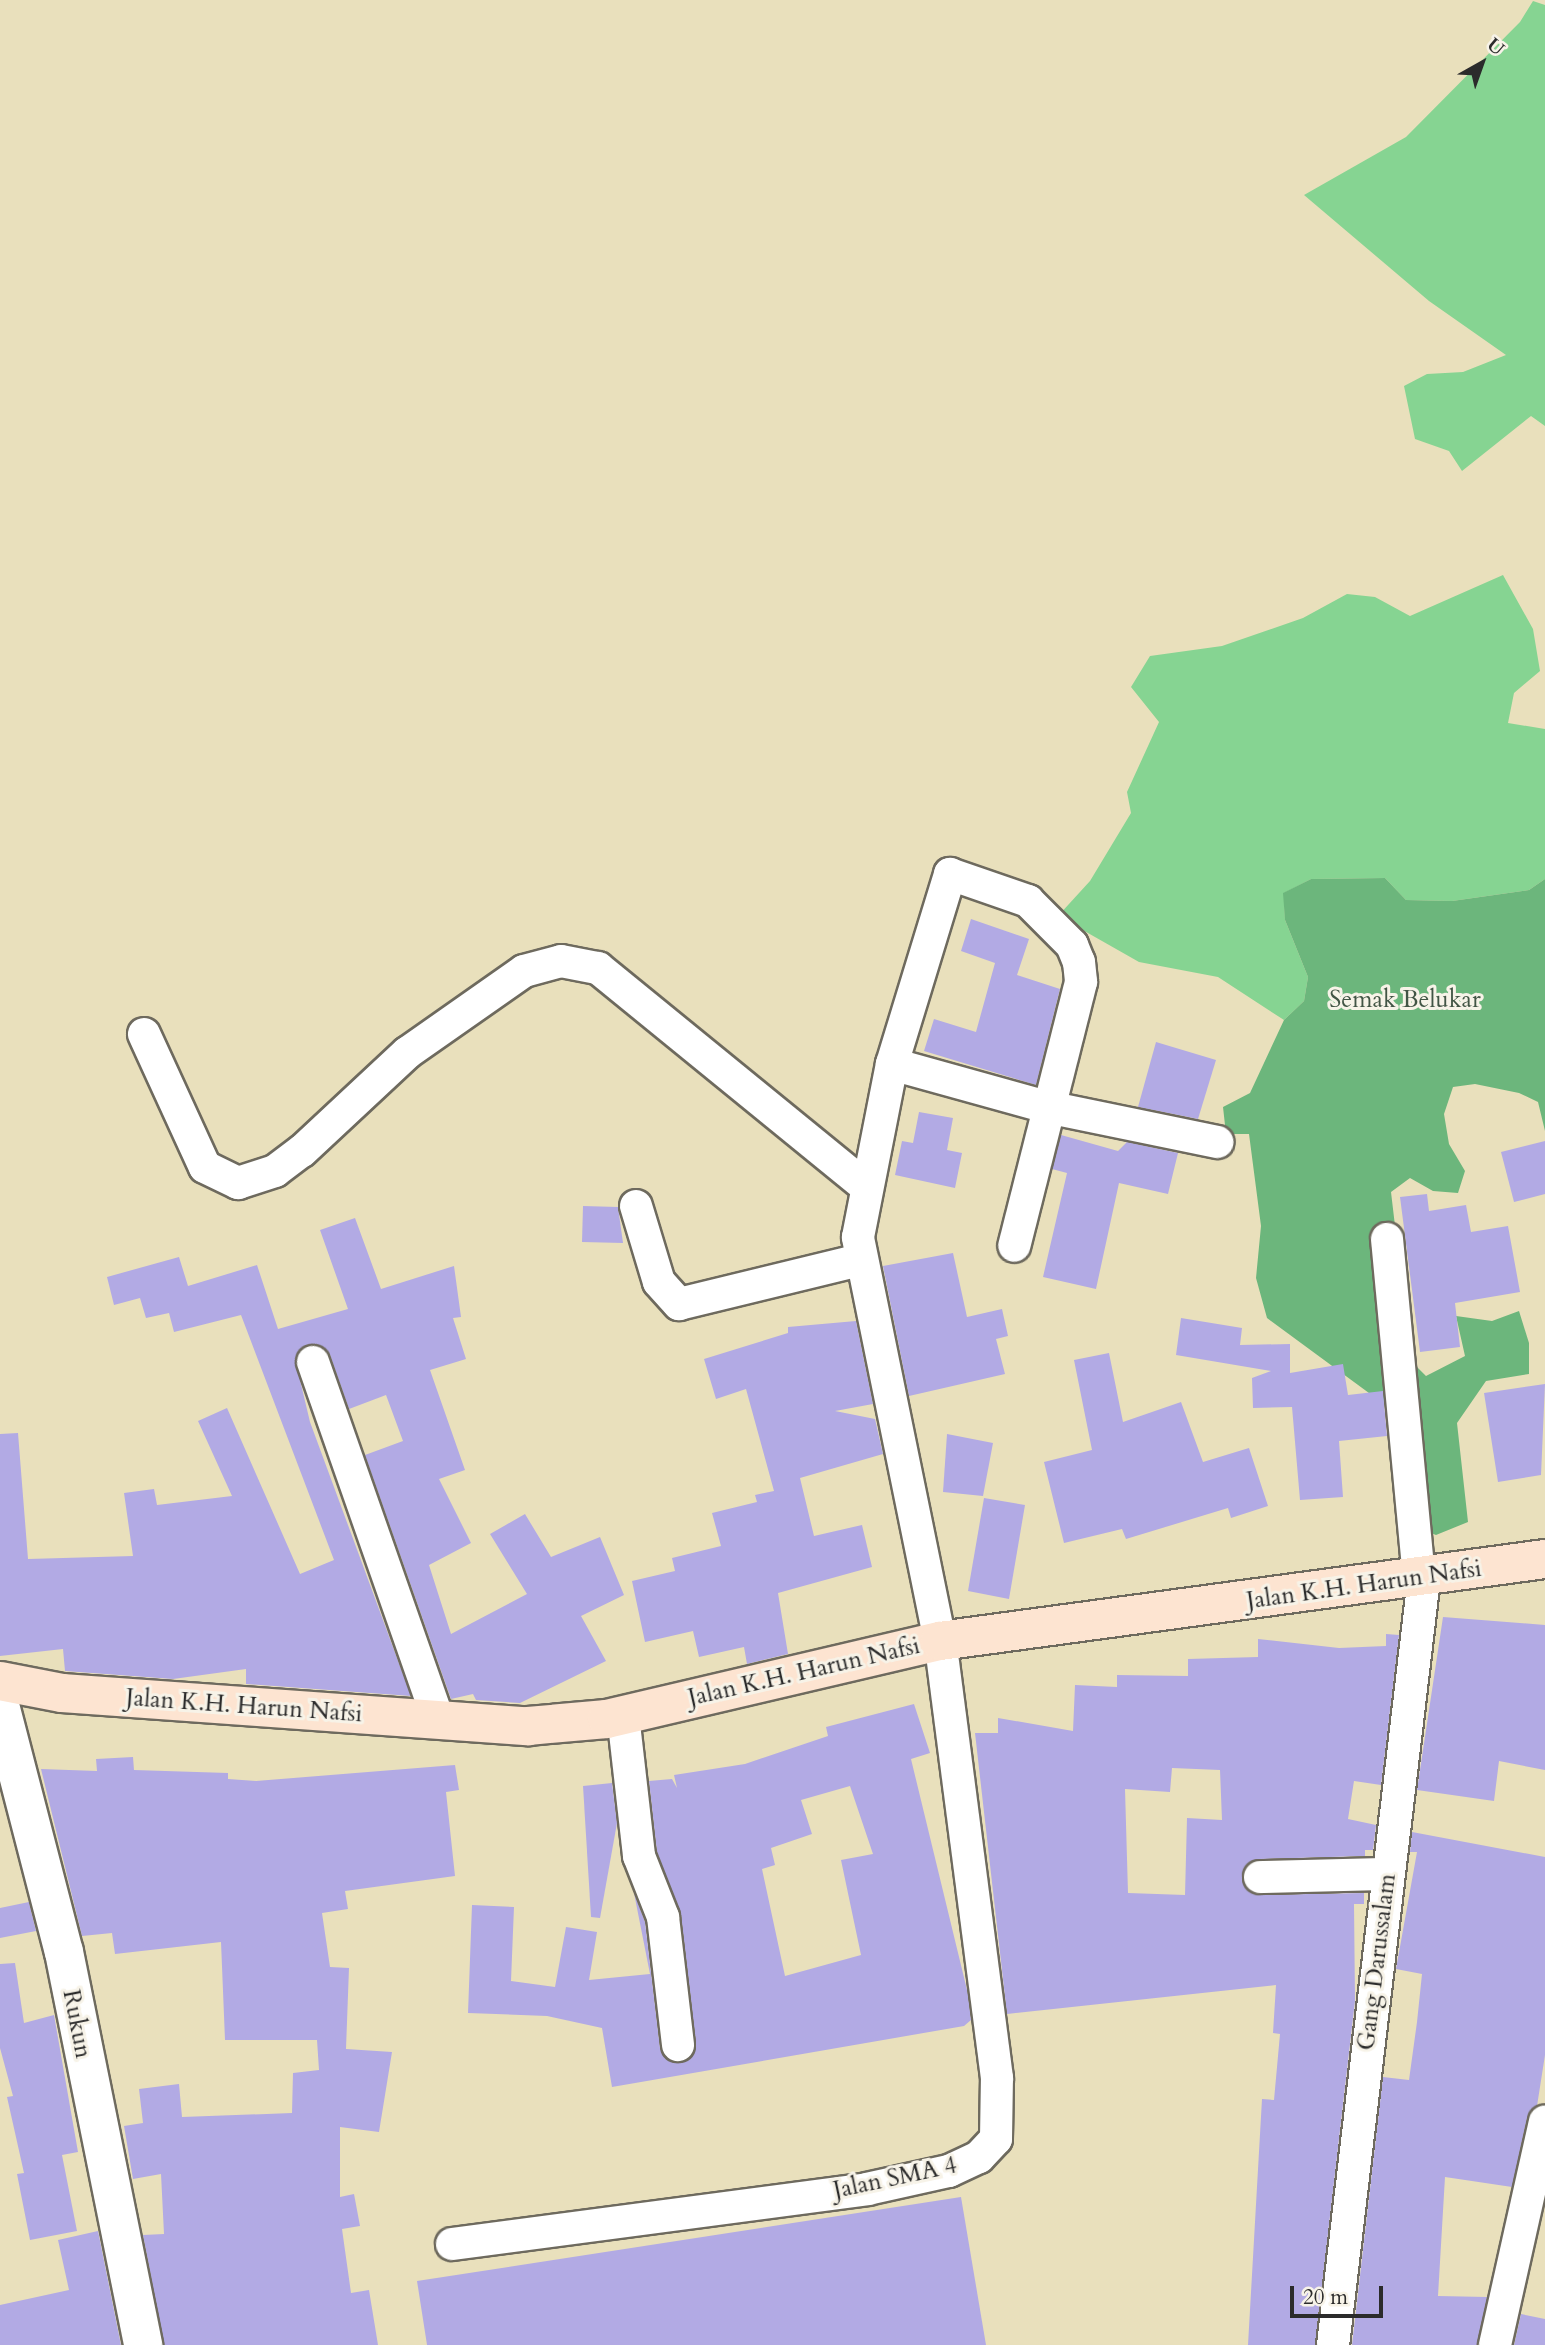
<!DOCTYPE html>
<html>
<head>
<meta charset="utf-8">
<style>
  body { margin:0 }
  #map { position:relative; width:1545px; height:2345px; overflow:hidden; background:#e9e0bc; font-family:Cardo,serif }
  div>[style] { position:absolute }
  .green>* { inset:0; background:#86d492 }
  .forest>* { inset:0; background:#6cb67c }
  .building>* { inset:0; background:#b2aae4 }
  .roads { filter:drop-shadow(2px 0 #6e6a5e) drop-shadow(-2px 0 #6e6a5e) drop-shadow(0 2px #6e6a5e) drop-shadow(0 -2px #6e6a5e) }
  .minor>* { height:32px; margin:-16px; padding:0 16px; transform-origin:16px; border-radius:16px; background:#fff }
  .tertiary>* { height:38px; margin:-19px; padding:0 19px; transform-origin:19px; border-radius:19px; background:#fff }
  .secondary>* { height:38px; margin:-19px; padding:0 19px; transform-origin:19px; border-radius:19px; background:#fde4d1 }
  span { translate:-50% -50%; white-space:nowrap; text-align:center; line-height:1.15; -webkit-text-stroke:6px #f7f3e8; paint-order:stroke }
  .park-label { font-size:24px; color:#425545 }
  .street-label { font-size:24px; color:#2b2b2b }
  .north { position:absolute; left:1447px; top:28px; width:70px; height:70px; -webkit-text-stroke:5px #f7f3e8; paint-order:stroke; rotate:40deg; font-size:19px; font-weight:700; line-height:28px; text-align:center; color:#2b2b2b }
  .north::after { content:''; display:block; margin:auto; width:24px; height:32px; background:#2b2b2b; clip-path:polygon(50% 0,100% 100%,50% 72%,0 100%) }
  .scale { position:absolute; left:1290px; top:2286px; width:93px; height:32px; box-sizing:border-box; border:4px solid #2b2b2b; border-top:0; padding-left:9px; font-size:21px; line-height:24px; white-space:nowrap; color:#2b2b2b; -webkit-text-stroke:5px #f7f3e8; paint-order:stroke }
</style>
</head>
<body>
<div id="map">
  <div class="green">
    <div style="clip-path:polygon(1533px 1px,1545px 5px,1545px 426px,1531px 416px,1462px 471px,1449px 451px,1415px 439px,1404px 386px,1427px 374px,1463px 372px,1506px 355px,1429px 301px,1304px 195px,1406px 137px,1520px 22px)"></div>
    <div style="clip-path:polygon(1503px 575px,1533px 629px,1540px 671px,1514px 693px,1508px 723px,1545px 729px,1545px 879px,1529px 890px,1452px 901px,1406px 900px,1385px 878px,1311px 879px,1284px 893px,1285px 920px,1308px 977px,1304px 1001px,1284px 1020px,1218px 977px,1139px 962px,1058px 916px,1090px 881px,1131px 813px,1127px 792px,1159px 722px,1131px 687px,1150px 656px,1222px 646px,1303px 618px,1347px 594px,1375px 597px,1410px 616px)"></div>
  </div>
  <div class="forest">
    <div style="clip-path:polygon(1385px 878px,1406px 900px,1452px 901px,1529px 890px,1545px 879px,1545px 1131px,1538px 1102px,1519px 1093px,1475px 1084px,1453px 1087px,1444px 1114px,1449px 1144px,1465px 1171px,1458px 1193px,1433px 1191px,1410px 1178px,1391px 1192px,1411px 1361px,1426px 1376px,1465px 1356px,1456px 1316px,1492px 1321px,1519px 1311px,1529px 1343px,1529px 1374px,1486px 1381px,1457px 1423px,1468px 1522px,1436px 1535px,1413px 1526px,1388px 1407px,1267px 1318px,1256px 1278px,1261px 1226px,1249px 1134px,1226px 1134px,1223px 1107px,1250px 1093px,1284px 1020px,1304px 1001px,1308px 977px,1285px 920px,1283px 893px,1311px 879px)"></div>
  </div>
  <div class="building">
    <div style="clip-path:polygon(971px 919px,1029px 939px,1017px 975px,1060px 989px,1036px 1085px,924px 1051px,934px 1019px,976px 1032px,995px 963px,961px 951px)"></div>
    <div style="clip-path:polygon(1156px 1042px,1216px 1060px,1198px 1119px,1138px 1107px)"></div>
    <div style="clip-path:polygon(919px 1112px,953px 1118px,947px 1150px,962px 1153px,955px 1188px,895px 1175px,902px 1141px,913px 1143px)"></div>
    <div style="clip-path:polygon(1061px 1135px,1118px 1151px,1127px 1142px,1178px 1153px,1168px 1194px,1119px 1183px,1096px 1289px,1043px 1277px,1067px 1173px,1052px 1169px)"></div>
    <div style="clip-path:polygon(1545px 1141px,1545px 1194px,1514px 1202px,1501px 1152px)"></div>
    <div style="clip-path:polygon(1427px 1194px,1429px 1211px,1466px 1205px,1471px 1232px,1508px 1226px,1520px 1292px,1455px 1303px,1460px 1347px,1420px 1352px,1400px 1197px)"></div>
    <div style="clip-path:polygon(583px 1206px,618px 1207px,623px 1243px,582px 1242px)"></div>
    <div style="clip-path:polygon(355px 1218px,381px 1289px,454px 1266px,461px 1317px,453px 1318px,466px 1359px,430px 1370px,465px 1470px,439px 1479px,471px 1543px,429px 1565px,451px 1634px,527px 1594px,490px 1534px,525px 1514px,551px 1557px,600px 1537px,624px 1595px,581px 1616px,606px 1661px,520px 1703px,476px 1700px,473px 1694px,451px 1699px,365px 1455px,403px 1441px,386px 1395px,349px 1409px,330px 1355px,316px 1344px,300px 1350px,295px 1359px,310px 1422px,411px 1696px,246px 1684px,246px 1669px,173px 1679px,65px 1671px,63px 1649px,0 1656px,0 1434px,18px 1433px,28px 1559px,133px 1556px,124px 1493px,154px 1489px,157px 1505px,232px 1496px,198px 1421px,227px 1408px,300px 1574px,334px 1560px,241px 1315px,174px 1332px,169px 1313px,146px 1318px,140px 1298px,114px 1305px,107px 1277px,179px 1257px,188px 1286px,257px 1265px,278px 1329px,348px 1309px,320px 1230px)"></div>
    <div style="clip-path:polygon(953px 1253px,967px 1317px,1002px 1309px,1008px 1336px,996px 1339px,1005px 1374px,909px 1396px,883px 1266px)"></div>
    <div style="clip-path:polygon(1181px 1318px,1242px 1328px,1240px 1345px,1290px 1344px,1290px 1373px,1343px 1364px,1348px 1395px,1383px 1391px,1387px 1436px,1339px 1441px,1343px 1497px,1300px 1500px,1292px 1407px,1253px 1408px,1252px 1378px,1271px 1371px,1176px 1355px)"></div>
    <div style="clip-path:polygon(856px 1321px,873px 1404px,835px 1411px,875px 1419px,883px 1454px,800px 1478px,814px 1536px,862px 1525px,872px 1567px,778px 1593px,788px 1654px,747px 1664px,744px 1647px,699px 1657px,693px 1631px,645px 1642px,632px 1581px,675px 1571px,672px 1558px,721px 1546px,712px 1513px,757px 1502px,755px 1495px,774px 1491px,746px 1389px,716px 1399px,704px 1359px,788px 1333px,788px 1327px)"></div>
    <div style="clip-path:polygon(1109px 1353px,1123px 1422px,1181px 1402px,1203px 1462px,1249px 1448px,1268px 1506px,1231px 1518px,1228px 1508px,1126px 1539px,1122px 1529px,1064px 1543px,1044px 1462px,1092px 1450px,1074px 1360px)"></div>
    <div style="clip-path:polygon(1545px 1384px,1541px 1475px,1498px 1482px,1484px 1393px)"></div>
    <div style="clip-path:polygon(947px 1434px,993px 1443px,983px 1496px,943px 1492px)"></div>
    <div style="clip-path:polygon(984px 1498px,1025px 1505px,1009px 1599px,968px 1591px)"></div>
    <div style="clip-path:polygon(1443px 1617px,1545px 1625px,1545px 1770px,1499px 1761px,1494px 1801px,1417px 1790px)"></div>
    <div style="clip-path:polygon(evenodd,1386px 1634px,1399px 1635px,1381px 1785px,1354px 1781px,1348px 1819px,1376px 1825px,1373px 1850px,1365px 1850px,1365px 1856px,1259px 1859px,1242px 1877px,1245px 1887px,1260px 1895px,1364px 1893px,1364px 1904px,1354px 1904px,1355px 2001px,1315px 2345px,1248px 2345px,1262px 2099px,1274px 2100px,1280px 2034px,1273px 2033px,1276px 1985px,1007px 2014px,975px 1733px,998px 1733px,998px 1718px,1073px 1731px,1075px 1685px,1117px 1687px,1117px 1675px,1188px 1676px,1188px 1659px,1258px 1657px,1258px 1639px,1339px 1648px,1386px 1646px,1386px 1634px,1172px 1768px,1220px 1770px,1222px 1820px,1187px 1818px,1185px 1895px,1128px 1893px,1125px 1789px,1170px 1792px,1172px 1768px)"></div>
    <div style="clip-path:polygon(evenodd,914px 1704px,930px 1753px,911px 1759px,968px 1994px,971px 2020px,964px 2026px,612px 2087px,602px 2028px,547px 2016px,468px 2013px,472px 1905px,514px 1907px,511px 1981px,555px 1987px,566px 1927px,597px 1932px,589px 1980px,650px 1974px,634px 1893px,645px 1922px,660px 2048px,671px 2062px,688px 2060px,696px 2043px,681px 1915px,657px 1852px,649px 1781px,672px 1779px,677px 1788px,674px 1775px,745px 1764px,828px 1736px,826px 1727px,914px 1704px,850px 1786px,873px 1854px,841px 1860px,861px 1955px,785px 1976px,762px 1869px,775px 1865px,771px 1848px,812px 1834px,801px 1800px,850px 1786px)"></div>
    <div style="clip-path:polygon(133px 1757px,134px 1770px,228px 1773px,228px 1779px,256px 1781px,455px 1765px,459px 1790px,446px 1792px,455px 1876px,345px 1891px,348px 1909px,322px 1913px,330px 1967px,349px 1968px,346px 2049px,392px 2052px,379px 2132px,340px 2127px,340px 2197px,354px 2194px,360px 2226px,342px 2229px,351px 2293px,369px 2290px,378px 2345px,164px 2345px,143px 2235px,164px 2234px,161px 2174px,133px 2179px,124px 2126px,143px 2123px,139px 2089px,179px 2084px,182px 2117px,292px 2113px,293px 2073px,319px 2070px,317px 2040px,225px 2040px,221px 1942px,115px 1954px,112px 1933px,82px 1936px,41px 1769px,97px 1771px,96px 1759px)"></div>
    <div style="clip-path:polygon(612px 1783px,617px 1823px,600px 1918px,591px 1917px,583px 1786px)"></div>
    <div style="clip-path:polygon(1412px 1832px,1545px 1857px,1545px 2055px,1537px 2106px,1527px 2118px,1512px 2187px,1445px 2177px,1438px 2296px,1487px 2297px,1477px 2345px,1352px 2345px,1383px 2077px,1409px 2080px,1417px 2022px,1422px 1974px,1396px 1969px,1417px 1852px,1410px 1852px)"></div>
    <div style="clip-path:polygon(29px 1902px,36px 1931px,0 1938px,0 1908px)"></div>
    <div style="clip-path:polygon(15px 1963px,24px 2023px,54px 2015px,78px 2152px,62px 2155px,77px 2231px,30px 2240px,17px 2174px,24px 2173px,7px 2097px,13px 2096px,0 2048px,0 1964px)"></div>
    <div style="clip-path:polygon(961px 2197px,986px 2345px,427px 2345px,417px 2281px)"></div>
    <div style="clip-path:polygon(98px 2231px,121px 2345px,0 2345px,0 2305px,69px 2290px,58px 2240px)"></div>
    <div style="clip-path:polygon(1521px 2314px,1545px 2319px,1545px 2345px,1514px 2345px)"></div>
  </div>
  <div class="roads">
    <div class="minor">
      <div style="left:144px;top:1034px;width:146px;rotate:65.4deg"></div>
      <div style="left:205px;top:1167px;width:37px;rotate:26deg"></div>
      <div style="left:238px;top:1183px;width:39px;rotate:-18deg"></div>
      <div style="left:275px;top:1171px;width:34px;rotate:-37deg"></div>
      <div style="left:302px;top:1151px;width:144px;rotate:-43deg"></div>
      <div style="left:407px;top:1053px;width:143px;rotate:-35deg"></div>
      <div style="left:524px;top:971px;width:38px;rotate:-15deg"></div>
      <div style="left:561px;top:961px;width:38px;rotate:11deg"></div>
      <div style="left:598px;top:968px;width:345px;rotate:39.2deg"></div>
      <div style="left:892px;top:1064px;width:161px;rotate:15.5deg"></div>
      <div style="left:1047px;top:1107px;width:174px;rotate:11.6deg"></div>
      <div style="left:636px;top:1206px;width:79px;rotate:73.2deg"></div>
      <div style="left:659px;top:1282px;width:30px;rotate:48deg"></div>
      <div style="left:679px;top:1304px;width:185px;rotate:-13.7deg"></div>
      <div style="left:1387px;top:1239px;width:342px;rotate:84.6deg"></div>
      <div style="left:313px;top:1362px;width:377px;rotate:70.7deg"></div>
      <div style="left:623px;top:1715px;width:142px;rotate:83.5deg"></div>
      <div style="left:639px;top:1856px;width:66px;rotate:68.5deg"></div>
      <div style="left:663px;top:1917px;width:129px;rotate:83.3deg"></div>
      <div style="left:1260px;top:1877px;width:127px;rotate:-1.4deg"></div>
      <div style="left:452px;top:2244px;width:419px;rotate:-7.5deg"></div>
      <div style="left:867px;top:2189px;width:84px;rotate:-12.4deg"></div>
      <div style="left:949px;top:2171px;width:33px;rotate:-25deg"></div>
      <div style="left:979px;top:2157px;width:25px;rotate:-47deg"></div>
      <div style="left:996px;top:2139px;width:61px;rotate:-89.1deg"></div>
      <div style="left:997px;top:2078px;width:441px;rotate:-97.4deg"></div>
      <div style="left:940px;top:1641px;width:412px;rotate:-101.5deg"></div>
      <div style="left:858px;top:1237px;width:176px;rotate:-78.9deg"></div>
      <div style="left:892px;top:1064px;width:199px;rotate:-73deg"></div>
      <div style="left:950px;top:874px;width:83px;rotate:19.1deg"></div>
      <div style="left:1028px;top:901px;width:62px;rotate:45deg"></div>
      <div style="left:1072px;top:945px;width:18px;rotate:68deg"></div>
      <div style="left:1079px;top:962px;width:20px;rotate:84deg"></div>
      <div style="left:1081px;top:982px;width:272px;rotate:104.2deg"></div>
      <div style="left:1333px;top:2345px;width:771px;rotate:-83.23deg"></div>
      <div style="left:1495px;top:2345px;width:229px;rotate:-77.4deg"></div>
    </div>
    <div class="tertiary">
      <div style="left:0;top:1705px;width:255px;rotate:75.5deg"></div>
      <div style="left:64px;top:1952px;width:401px;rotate:78.6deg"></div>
    </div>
    <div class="secondary">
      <div style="left:0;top:1681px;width:63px;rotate:11deg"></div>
      <div style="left:62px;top:1693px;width:467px;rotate:4.1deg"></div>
      <div style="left:528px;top:1726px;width:79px;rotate:-5.1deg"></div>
      <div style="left:607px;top:1719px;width:342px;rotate:-13.2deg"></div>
      <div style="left:940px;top:1641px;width:611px;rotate:-7.72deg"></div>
    </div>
  </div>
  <div class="park-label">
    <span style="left:1405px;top:1000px">Semak Belukar</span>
  </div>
  <div class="street-label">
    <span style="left:1364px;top:1585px;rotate:-8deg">Jalan K.H. Harun Nafsi</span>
    <span style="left:804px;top:1672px;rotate:-13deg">Jalan K.H. Harun Nafsi</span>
    <span style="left:244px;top:1706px;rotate:4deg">Jalan K.H. Harun Nafsi</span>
    <span style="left:1377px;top:1962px;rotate:-83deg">Gang Darussalam</span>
    <span style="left:77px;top:2024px;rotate:79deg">Rukun</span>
    <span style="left:895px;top:2178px;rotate:-12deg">Jalan SMA 4</span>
  </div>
  <div class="north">U</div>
  <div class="scale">20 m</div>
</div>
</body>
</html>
